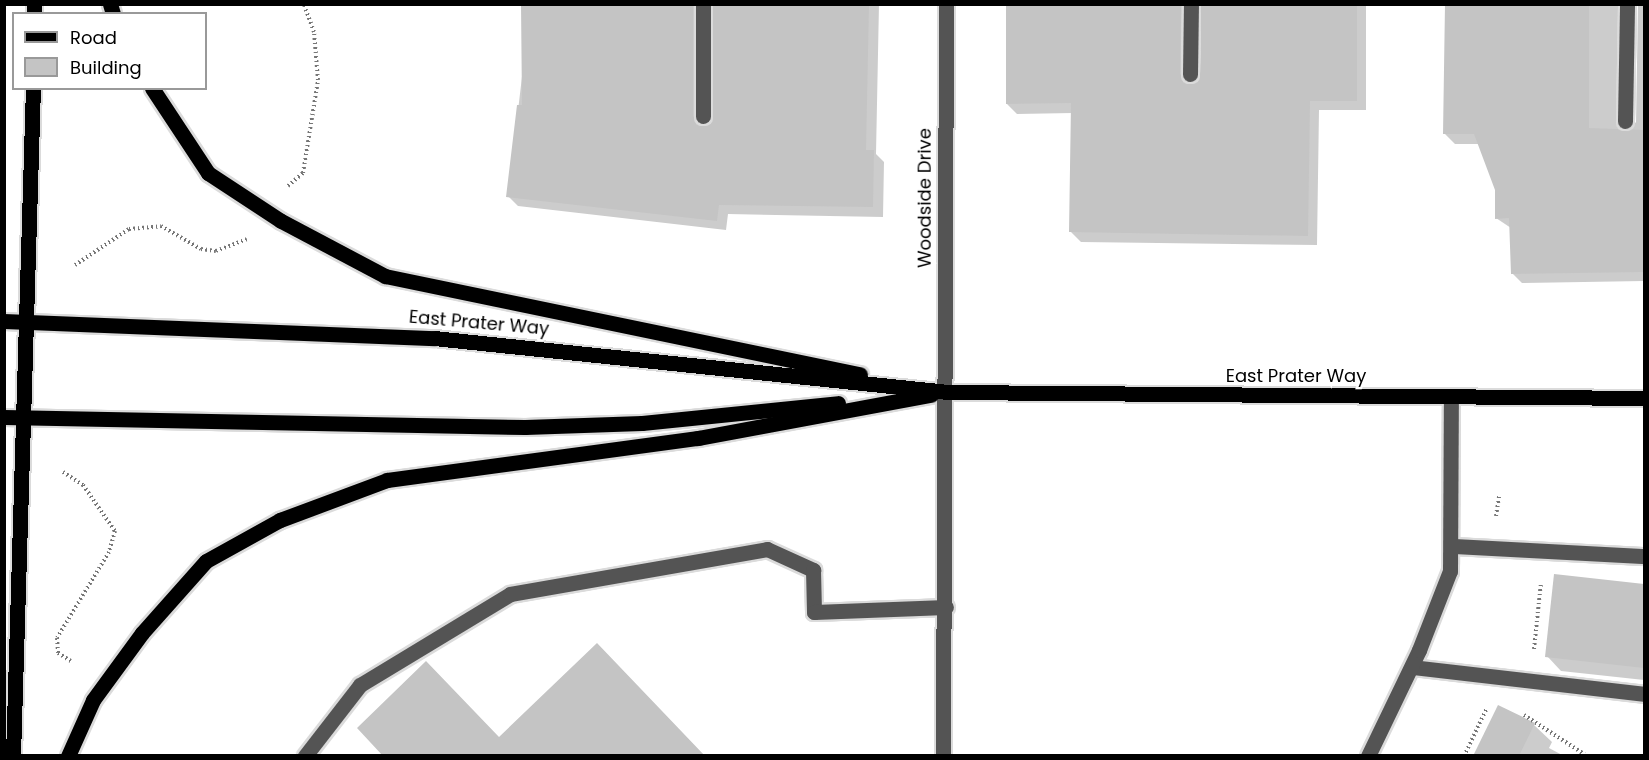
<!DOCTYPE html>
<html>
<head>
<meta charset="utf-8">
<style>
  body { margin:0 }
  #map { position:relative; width:1649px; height:760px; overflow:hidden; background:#fff; font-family:Poppins,sans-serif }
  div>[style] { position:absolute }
  .shadow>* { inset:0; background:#0003 }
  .building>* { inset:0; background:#c4c4c4 }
  .path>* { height:4px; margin-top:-2px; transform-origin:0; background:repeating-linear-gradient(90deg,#767676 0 1.5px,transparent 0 4.5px) }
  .roads { filter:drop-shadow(2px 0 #dbdbdb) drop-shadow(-2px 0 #dbdbdb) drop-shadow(0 2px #dbdbdb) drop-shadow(0 -2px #dbdbdb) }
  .minor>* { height:15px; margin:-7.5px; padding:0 7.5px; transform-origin:7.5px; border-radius:7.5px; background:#545454 }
  .major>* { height:15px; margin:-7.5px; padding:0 7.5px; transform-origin:7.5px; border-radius:7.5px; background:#000 }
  span { translate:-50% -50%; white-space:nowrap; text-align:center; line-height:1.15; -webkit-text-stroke:4.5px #fff; paint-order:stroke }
  .street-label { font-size:18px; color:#000 }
  .frame { position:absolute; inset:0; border:6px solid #000; pointer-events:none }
  .legend { position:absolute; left:12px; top:12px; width:195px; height:78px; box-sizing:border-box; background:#fff; border:2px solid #999; margin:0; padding:8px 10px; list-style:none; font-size:18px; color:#000 }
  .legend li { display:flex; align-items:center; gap:12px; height:30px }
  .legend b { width:30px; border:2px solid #999 }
</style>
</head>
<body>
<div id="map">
  <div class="shadow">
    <div style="clip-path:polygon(evenodd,523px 4px,879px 4px,876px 154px,884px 162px,883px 217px,728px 214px,726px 230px,518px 206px,508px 196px,523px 68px,523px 4px,709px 5px,714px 5px,714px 117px,703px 129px,703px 14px,709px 5px)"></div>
    <div style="clip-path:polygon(1007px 4px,1201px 4px,1191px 14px,1190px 87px,1201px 75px,1202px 4px,1366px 4px,1366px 110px,1319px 110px,1317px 245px,1081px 242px,1071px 232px,1073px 113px,1017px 114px,1007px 104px)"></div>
    <div style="clip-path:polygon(1446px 4px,1637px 4px,1627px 13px,1625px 134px,1636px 122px,1638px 4px,1644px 4px,1644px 281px,1522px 283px,1512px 273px,1511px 228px,1496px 218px,1496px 190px,1479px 144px,1455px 144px,1445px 134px)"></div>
    <div style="clip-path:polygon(1555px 576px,1644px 585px,1644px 680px,1561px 671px,1547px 656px)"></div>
    <div style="clip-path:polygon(1498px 707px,1534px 725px,1552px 742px,1549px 748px,1564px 756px,1474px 756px)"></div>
  </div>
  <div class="building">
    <div style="clip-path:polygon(521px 4px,693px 4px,693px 116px,702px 126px,713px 116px,713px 4px,869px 4px,866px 150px,874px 150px,873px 207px,719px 205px,717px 221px,506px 197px,517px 105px,522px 105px)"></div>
    <div style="clip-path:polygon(1006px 4px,1181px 4px,1180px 74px,1190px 84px,1200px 74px,1201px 4px,1357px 4px,1357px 101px,1310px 101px,1308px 236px,1069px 232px,1071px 103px,1006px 104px)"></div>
    <div style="clip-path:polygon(1445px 4px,1589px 4px,1589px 128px,1644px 130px,1644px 272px,1511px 274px,1509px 218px,1495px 219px,1495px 190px,1474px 134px,1443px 134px)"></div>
    <div style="clip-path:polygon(1554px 574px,1644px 584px,1644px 668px,1545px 657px)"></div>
    <div style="clip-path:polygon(597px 643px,705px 756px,383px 756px,357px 728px,426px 661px,499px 737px)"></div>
    <div style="clip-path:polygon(1498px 705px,1535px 723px,1519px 756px,1473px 756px)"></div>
  </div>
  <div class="path">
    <div style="left:288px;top:186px;width:20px;rotate:-41deg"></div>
    <div style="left:303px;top:173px;width:94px;rotate:-80.8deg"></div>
    <div style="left:318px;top:80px;width:48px;rotate:-94.8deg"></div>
    <div style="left:314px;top:32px;width:30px;rotate:-110deg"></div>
    <div style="left:75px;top:265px;width:65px;rotate:-33.7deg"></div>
    <div style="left:129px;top:229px;width:32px;rotate:-5deg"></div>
    <div style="left:161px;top:226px;width:46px;rotate:29.9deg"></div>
    <div style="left:201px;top:249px;width:15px;rotate:8deg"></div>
    <div style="left:216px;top:251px;width:33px;rotate:-21deg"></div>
    <div style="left:63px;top:472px;width:24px;rotate:33deg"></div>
    <div style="left:83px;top:485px;width:56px;rotate:55.2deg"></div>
    <div style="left:115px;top:531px;width:22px;rotate:106deg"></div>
    <div style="left:109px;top:552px;width:100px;rotate:121.2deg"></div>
    <div style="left:57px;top:638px;width:15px;rotate:86deg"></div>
    <div style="left:58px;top:653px;width:15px;rotate:32deg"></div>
    <div style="left:1496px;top:516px;width:20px;rotate:-81deg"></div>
    <div style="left:1534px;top:649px;width:67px;rotate:-84deg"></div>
    <div style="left:1524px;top:715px;width:72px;rotate:33deg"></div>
    <div style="left:1464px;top:756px;width:53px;rotate:-64.4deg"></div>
  </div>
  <div class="roads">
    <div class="minor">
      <div style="left:1190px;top:74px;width:70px;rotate:-89.2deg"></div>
      <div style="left:703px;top:116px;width:112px;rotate:-90deg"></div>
      <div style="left:1625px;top:121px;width:117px;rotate:-89deg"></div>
      <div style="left:1452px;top:546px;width:192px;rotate:3deg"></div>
      <div style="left:1412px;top:667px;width:234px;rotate:6.6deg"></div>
      <div style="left:305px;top:756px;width:90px;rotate:-52.2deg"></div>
      <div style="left:360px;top:685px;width:175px;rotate:-31.2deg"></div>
      <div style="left:510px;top:594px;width:261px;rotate:-9.9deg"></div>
      <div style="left:767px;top:549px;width:51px;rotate:24.5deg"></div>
      <div style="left:813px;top:570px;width:42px;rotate:88.6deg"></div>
      <div style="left:814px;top:612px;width:132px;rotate:-2.2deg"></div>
      <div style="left:943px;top:756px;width:752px;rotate:-89.77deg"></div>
      <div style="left:1368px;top:756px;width:118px;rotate:-64.3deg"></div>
      <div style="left:1419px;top:650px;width:85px;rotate:-68.6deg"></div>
      <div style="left:1450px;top:571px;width:175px;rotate:-89.7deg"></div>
    </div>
    <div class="major">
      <div style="left:110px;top:4px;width:10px;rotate:73deg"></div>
      <div style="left:34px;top:14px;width:10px;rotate:-90deg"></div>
      <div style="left:152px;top:88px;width:102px;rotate:56.6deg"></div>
      <div style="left:208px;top:173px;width:87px;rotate:33.3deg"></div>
      <div style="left:281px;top:221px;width:118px;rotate:27.9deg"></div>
      <div style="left:385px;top:276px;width:485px;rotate:11.7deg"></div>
      <div style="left:4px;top:321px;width:430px;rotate:2.3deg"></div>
      <div style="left:434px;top:338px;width:517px;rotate:6deg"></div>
      <div style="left:948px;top:392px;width:696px;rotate:0.49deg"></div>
      <div style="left:4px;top:417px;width:521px;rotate:1.1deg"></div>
      <div style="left:525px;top:427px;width:117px;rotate:-2deg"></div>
      <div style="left:642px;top:423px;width:197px;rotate:-5.8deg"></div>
      <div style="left:13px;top:756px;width:668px;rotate:-88.29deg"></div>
      <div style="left:68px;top:756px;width:61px;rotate:-65.9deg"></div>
      <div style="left:93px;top:700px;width:83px;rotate:-53.8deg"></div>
      <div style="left:142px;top:633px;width:96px;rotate:-48.4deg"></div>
      <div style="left:206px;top:561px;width:85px;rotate:-29deg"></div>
      <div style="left:280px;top:520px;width:114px;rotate:-20.5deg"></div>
      <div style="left:387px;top:480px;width:314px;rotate:-7.7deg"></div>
      <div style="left:698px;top:438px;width:237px;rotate:-10.5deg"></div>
    </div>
  </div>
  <div class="street-label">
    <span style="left:925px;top:198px;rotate:-90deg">Woodside Drive</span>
    <span style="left:479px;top:323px;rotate:5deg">East Prater Way</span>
    <span style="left:1296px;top:376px">East Prater Way</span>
  </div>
  <div class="frame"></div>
  <ul class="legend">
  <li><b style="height:8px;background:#000"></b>Road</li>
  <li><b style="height:16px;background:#c4c4c4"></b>Building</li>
  </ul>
</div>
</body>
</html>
